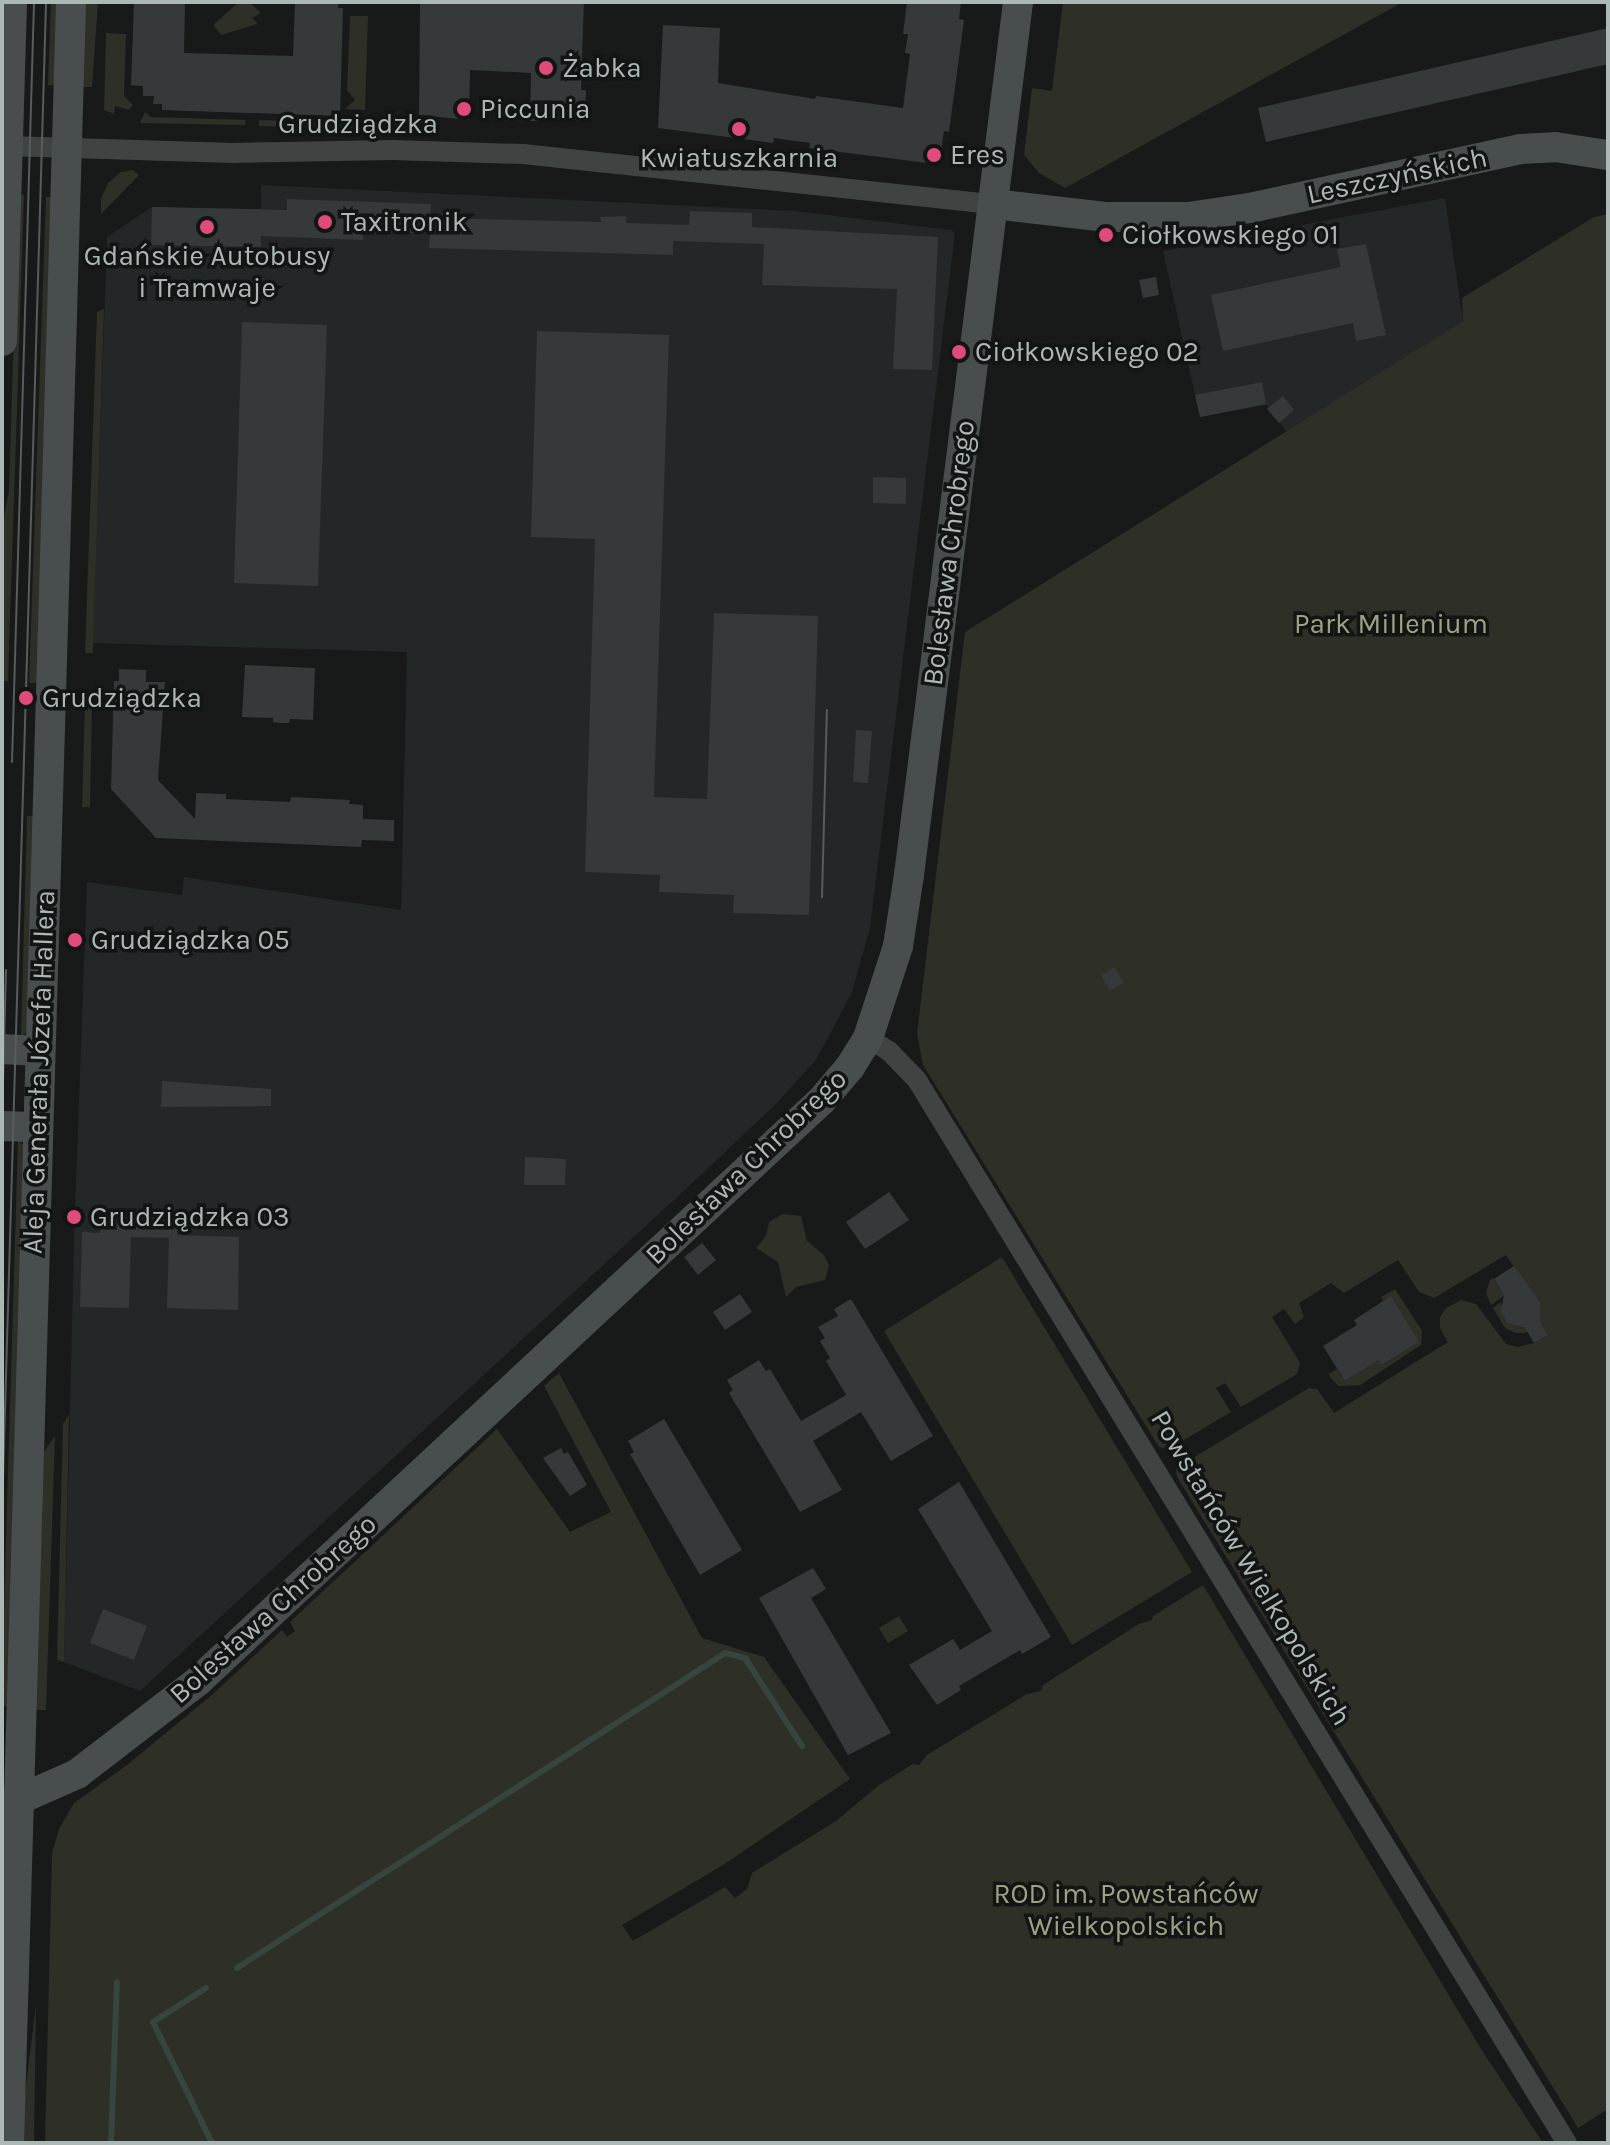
<!DOCTYPE html>
<html>
<head>
<meta charset="utf-8">
<style>
  body { margin:0 }
  #map { position:relative; width:1610px; height:2145px; overflow:hidden; background:#181a1a; font-family:Karla,sans-serif }
  div>[style] { position:absolute }
  .built>* { inset:0; background:#242727 }
  .green>* { inset:0; background:#2e2f27 }
  .stream>* { height:6px; margin:-3px; padding:0 3px; transform-origin:3px; border-radius:3px; background:#36463e }
  .building>* { inset:0; background:#353939 }
  .street>* { height:20px; margin:-10px; padding:0 10px; transform-origin:10px; border-radius:10px; background:#3f4443 }
  .secondary>* { height:30px; margin:-15px; padding:0 15px; transform-origin:15px; border-radius:15px; background:#484e4d }
  .tram>* { height:2px; margin:-1px; padding:0 1px; transform-origin:1px; border-radius:1px; background:#565d5c }
  .dots>* { width:22px; height:22px; translate:-50% -50%; box-sizing:border-box; border:4px solid #131515; border-radius:50% }
  span { translate:-50% -50%; white-space:nowrap; text-align:center; line-height:1.15; -webkit-text-stroke:7px #131515; paint-order:stroke }
  .poi-label { font-size:28px; color:#acb8b5 }
  .left { translate:0 -50%; text-align:left }
  .street-label { font-size:28px; color:#acb8b5 }
  .park-label { font-size:28px; color:#9fa185 }
  .frame { position:absolute; inset:0; border:4px solid #acb8b5; pointer-events:none }
</style>
</head>
<body>
<div id="map">
  <div class="built">
    <div style="clip-path:polygon(261px 185px,795px 211px,951px 230px,955px 233px,870px 928px,852px 992px,828px 1038px,815px 1061px,776px 1104px,687px 1188px,140px 1691px,64px 1662px,74px 1238px,87px 882px,182px 895px,184px 877px,401px 910px,407px 652px,93px 643px,107px 237px,152px 207px,261px 209px)"></div>
    <div style="clip-path:polygon(1445px 198px,1463px 321px,1288px 433px,1266px 405px,1200px 417px,1163px 251px)"></div>
  </div>
  <div class="green">
    <div style="clip-path:polygon(51px 2px,60px 2px,58px 85px,48px 85px)"></div>
    <div style="clip-path:polygon(83px 2px,98px 2px,92px 87px,81px 87px)"></div>
    <div style="clip-path:polygon(239px 2px,249px 2px,261px 13px,252px 18px,258px 24px,221px 35px,213px 25px)"></div>
    <div style="clip-path:polygon(1063px 2px,1403px 2px,1065px 188px,1039px 173px,1024px 155px,1032px 88px,1052px 91px)"></div>
    <div style="clip-path:polygon(350px 16px,368px 16px,365px 110px,345px 109px,355px 100px,347px 90px)"></div>
    <div style="clip-path:polygon(106px 33px,126px 34px,124px 96px,133px 105px,129px 110px,115px 106px,114px 114px,104px 110px)"></div>
    <div style="clip-path:polygon(145px 112px,151px 117px,246px 120px,245px 125px,140px 123px)"></div>
    <div style="clip-path:polygon(259px 120px,365px 123px,384px 125px,384px 130px,259px 126px)"></div>
    <div style="clip-path:polygon(133px 170px,139px 175px,101px 214px,101px 199px,108px 183px,121px 172px)"></div>
    <div style="clip-path:polygon(18px 195px,24px 195px,8px 681px,2px 681px,2px 527px,9px 491px)"></div>
    <div style="clip-path:polygon(46px 197px,55px 197px,39px 683px,29px 683px)"></div>
    <div style="clip-path:polygon(1608px 214px,1608px 2109px,1578px 2128px,1177px 1477px,1176px 1468px,1309px 1388px,1317px 1389px,1334px 1413px,1448px 1342px,1440px 1328px,1440px 1317px,1446px 1308px,1461px 1300px,1476px 1304px,1506px 1344px,1518px 1347px,1534px 1343px,1548px 1335px,1542px 1324px,1525px 1333px,1515px 1333px,1505px 1328px,1493px 1308px,1501px 1302px,1505px 1321px,1523px 1328px,1538px 1319px,1540px 1300px,1531px 1290px,1505px 1295px,1491px 1305px,1486px 1293px,1490px 1280px,1493px 1278px,1502px 1292px,1522px 1279px,1506px 1255px,1434px 1298px,1419px 1292px,1398px 1260px,1344px 1293px,1331px 1283px,1299px 1303px,1304px 1317px,1295px 1324px,1284px 1309px,1272px 1317px,1300px 1363px,1297px 1374px,1241px 1407px,1225px 1383px,1216px 1388px,1231px 1412px,1169px 1449px,1159px 1447px,923px 1065px,917px 1034px,965px 632px,1463px 321px,1462px 298px,1594px 217px)"></div>
    <div style="clip-path:polygon(104px 309px,93px 653px,85px 653px,97px 312px)"></div>
    <div style="clip-path:polygon(85px 703px,92px 704px,90px 807px,82px 807px)"></div>
    <div style="clip-path:polygon(27px 816px,35px 816px,29px 1030px,21px 1037px)"></div>
    <div style="clip-path:polygon(18px 1140px,23px 1145px,9px 1706px,2px 1706px,2px 1673px)"></div>
    <div style="clip-path:polygon(783px 1214px,801px 1216px,807px 1241px,824px 1255px,829px 1265px,825px 1280px,796px 1287px,786px 1297px,778px 1262px,756px 1248px,766px 1236px,769px 1222px)"></div>
    <div style="clip-path:polygon(1002px 1257px,1192px 1572px,1072px 1645px,884px 1331px)"></div>
    <div style="clip-path:polygon(1395px 1289px,1422px 1331px,1421px 1345px,1360px 1385px,1338px 1386px,1328px 1374px,1337px 1369px,1345px 1381px,1379px 1360px,1383px 1365px,1418px 1342px,1391px 1296px,1383px 1301px,1381px 1297px)"></div>
    <div style="clip-path:polygon(559px 1373px,702px 1638px,764px 1657px,850px 1779px,723px 1865px,622px 1925px,633px 1941px,725px 1887px,735px 1898px,747px 1889px,752px 1873px,836px 1821px,879px 1785px,913px 1764px,919px 1765px,927px 1755px,1027px 1694px,1041px 1691px,1043px 1685px,1139px 1624px,1152px 1620px,1153px 1616px,1203px 1585px,1481px 2049px,1543px 2143px,45px 2143px,52px 1853px,59px 1829px,74px 1803px,127px 1765px,213px 1694px,282px 1630px,287px 1637px,295px 1631px,290px 1622px,497px 1429px,570px 1532px,611px 1512px,544px 1386px)"></div>
    <div style="clip-path:polygon(69px 1414px,64px 1662px,57px 1660px,63px 1424px)"></div>
    <div style="clip-path:polygon(55px 1436px,46px 1710px,32px 1710px,42px 1454px)"></div>
    <div style="clip-path:polygon(899px 1616px,908px 1631px,888px 1643px,879px 1628px)"></div>
    <div style="clip-path:polygon(36px 2005px,34px 2143px,21px 2143px,24px 2102px)"></div>
  </div>
  <div class="stream">
    <div style="left:237px;top:1968px;width:581px;rotate:-32.84deg"></div>
    <div style="left:725px;top:1653px;width:21px;rotate:14deg"></div>
    <div style="left:745px;top:1658px;width:105px;rotate:57.1deg"></div>
    <div style="left:206px;top:1988px;width:63px;rotate:147.3deg"></div>
    <div style="left:153px;top:2022px;width:135px;rotate:64deg"></div>
    <div style="left:111px;top:2143px;width:161px;rotate:-87.9deg"></div>
  </div>
  <div class="building">
    <div style="clip-path:polygon(134px 2px,185px 2px,184px 53px,293px 56px,295px 2px,338px 2px,338px 8px,343px 8px,340px 116px,162px 110px,162px 104px,153px 104px,154px 96px,143px 96px,143px 86px,131px 85px)"></div>
    <div style="clip-path:polygon(420px 2px,584px 2px,581px 90px,586px 90px,585px 120px,530px 121px,531px 73px,470px 70px,469px 120px,419px 115px)"></div>
    <div style="clip-path:polygon(907px 2px,961px 2px,959px 19px,964px 20px,949px 132px,944px 131px,941px 152px,927px 163px,809px 148px,810px 143px,774px 138px,773px 143px,658px 128px,663px 25px,720px 28px,718px 83px,815px 99px,816px 96px,903px 108px,910px 54px,905px 53px,908px 34px,903px 34px)"></div>
    <div style="clip-path:polygon(1608px 28px,1608px 64px,1266px 142px,1258px 108px)"></div>
    <div style="clip-path:polygon(287px 199px,431px 204px,430px 218px,601px 222px,600px 217px,626px 216px,626px 223px,689px 225px,690px 211px,752px 213px,752px 227px,938px 237px,932px 370px,893px 369px,897px 289px,762px 285px,764px 244px,673px 241px,673px 255px,429px 248px,430px 234px,363px 230px,363px 240px,261px 236px,261px 247px,151px 245px,152px 207px,287px 210px)"></div>
    <div style="clip-path:polygon(1366px 244px,1386px 335px,1356px 341px,1353px 323px,1223px 351px,1211px 295px,1341px 267px,1337px 249px)"></div>
    <div style="clip-path:polygon(1156px 277px,1159px 295px,1143px 298px,1139px 280px)"></div>
    <div style="clip-path:polygon(242px 322px,327px 325px,318px 586px,234px 583px)"></div>
    <div style="clip-path:polygon(537px 331px,669px 335px,654px 797px,707px 799px,714px 613px,818px 616px,809px 915px,733px 913px,734px 895px,659px 892px,660px 875px,585px 872px,595px 539px,531px 537px)"></div>
    <div style="clip-path:polygon(1262px 382px,1266px 404px,1200px 417px,1195px 395px)"></div>
    <div style="clip-path:polygon(1283px 396px,1294px 410px,1279px 423px,1267px 409px)"></div>
    <div style="clip-path:polygon(873px 477px,906px 478px,906px 504px,873px 503px)"></div>
    <div style="clip-path:polygon(245px 665px,315px 668px,313px 720px,290px 719px,289px 723px,280px 723px,273px 722px,273px 718px,242px 717px)"></div>
    <div style="clip-path:polygon(119px 669px,146px 670px,146px 682px,165px 682px,158px 780px,195px 819px,196px 793px,226px 794px,226px 799px,290px 802px,291px 797px,350px 800px,349px 804px,363px 805px,363px 819px,394px 820px,394px 841px,362px 840px,361px 847px,156px 838px,111px 789px,114px 681px,119px 681px)"></div>
    <div style="clip-path:polygon(856px 730px,872px 731px,868px 783px,853px 782px)"></div>
    <div style="clip-path:polygon(1114px 967px,1124px 982px,1110px 991px,1101px 975px)"></div>
    <div style="clip-path:polygon(162px 1081px,271px 1089px,271px 1106px,161px 1107px)"></div>
    <div style="clip-path:polygon(525px 1157px,566px 1159px,565px 1185px,524px 1185px)"></div>
    <div style="clip-path:polygon(889px 1192px,909px 1220px,865px 1249px,846px 1222px)"></div>
    <div style="clip-path:polygon(101px 1212px,177px 1214px,177px 1235px,239px 1237px,238px 1310px,167px 1308px,169px 1238px,131px 1237px,129px 1308px,80px 1307px,82px 1232px,100px 1233px)"></div>
    <div style="clip-path:polygon(702px 1243px,716px 1260px,698px 1275px,684px 1257px)"></div>
    <div style="clip-path:polygon(1514px 1266px,1540px 1301px,1540px 1321px,1548px 1335px,1534px 1343px,1525px 1328px,1507px 1323px,1501px 1312px,1504px 1295px,1494px 1279px)"></div>
    <div style="clip-path:polygon(740px 1294px,752px 1312px,725px 1330px,713px 1312px)"></div>
    <div style="clip-path:polygon(1391px 1296px,1419px 1342px,1382px 1365px,1379px 1360px,1345px 1381px,1323px 1346px,1357px 1325px,1354px 1320px)"></div>
    <div style="clip-path:polygon(851px 1299px,933px 1436px,891px 1461px,861px 1412px,813px 1441px,842px 1490px,800px 1512px,729px 1393px,733px 1390px,727px 1380px,759px 1360px,766px 1371px,770px 1369px,801px 1421px,846px 1395px,826px 1361px,830px 1358px,820px 1341px,825px 1338px,818px 1327px,838px 1316px,834px 1309px)"></div>
    <div style="clip-path:polygon(664px 1419px,742px 1550px,700px 1575px,630px 1454px,634px 1452px,628px 1441px)"></div>
    <div style="clip-path:polygon(561px 1448px,564px 1454px,568px 1452px,587px 1485px,570px 1496px,543px 1458px)"></div>
    <div style="clip-path:polygon(959px 1482px,1051px 1637px,1022px 1654px,1020px 1650px,959px 1686px,961px 1690px,937px 1705px,909px 1665px,953px 1639px,960px 1650px,992px 1631px,918px 1509px)"></div>
    <div style="clip-path:polygon(813px 1568px,826px 1589px,811px 1598px,891px 1733px,848px 1755px,759px 1598px)"></div>
    <div style="clip-path:polygon(103px 1609px,147px 1626px,134px 1660px,90px 1643px)"></div>
  </div>
  <div class="street">
    <div style="left:8px;top:146px;width:225px;rotate:1.8deg"></div>
    <div style="left:233px;top:153px;width:160px;rotate:-1.1deg"></div>
    <div style="left:393px;top:150px;width:130px;rotate:1.8deg"></div>
    <div style="left:523px;top:154px;width:474px;rotate:6.1deg"></div>
    <div style="left:868px;top:1038px;width:25px;rotate:32deg"></div>
    <div style="left:889px;top:1051px;width:40px;rotate:46deg"></div>
    <div style="left:917px;top:1080px;width:1246px;rotate:58.56deg"></div>
  </div>
  <div class="secondary">
    <div style="left:994px;top:204px;width:114px;rotate:6.6deg"></div>
    <div style="left:1107px;top:217px;width:81px"></div>
    <div style="left:1188px;top:217px;width:63px;rotate:-8.3deg"></div>
    <div style="left:1250px;top:208px;width:277px;rotate:-12.3deg"></div>
    <div style="left:1521px;top:149px;width:34px;rotate:-3deg"></div>
    <div style="left:1555px;top:147px;width:54px;rotate:8.6deg"></div>
    <div style="left:2px;top:341px;width:339px;rotate:-88.3deg"></div>
    <div style="left:2px;top:1049px;width:37px;rotate:3deg"></div>
    <div style="left:2px;top:1126px;width:36px;rotate:2deg"></div>
    <div style="left:2px;top:1807px;width:82px;rotate:-23.7deg"></div>
    <div style="left:77px;top:1774px;width:153px;rotate:-37.5deg"></div>
    <div style="left:198px;top:1681px;width:853px;rotate:-42.96deg"></div>
    <div style="left:822px;top:1100px;width:43px;rotate:-49.7deg"></div>
    <div style="left:850px;top:1067px;width:34px;rotate:-58deg"></div>
    <div style="left:868px;top:1038px;width:97px;rotate:-71.9deg"></div>
    <div style="left:898px;top:946px;width:72px;rotate:-81.2deg"></div>
    <div style="left:909px;top:875px;width:880px;rotate:-82.88deg"></div>
    <div style="left:9px;top:2143px;width:2142px;rotate:-88.34deg"></div>
  </div>
  <div class="tram">
    <div style="left:12px;top:762px;width:760px;rotate:-88.34deg"></div>
    <div style="left:822px;top:897px;width:187px;rotate:-88.5deg"></div>
    <div style="left:3px;top:1082px;width:112px;rotate:-88.5deg"></div>
    <div style="left:2px;top:1513px;width:1512px;rotate:-88.33deg"></div>
  </div>
  <div class="dots">
    <div style="left:546px;top:68px;background:#df4b7b"></div>
    <div style="left:464px;top:109px;background:#df4b7b"></div>
    <div style="left:739px;top:129px;background:#df4b7b"></div>
    <div style="left:934px;top:155px;background:#df4b7b"></div>
    <div style="left:325px;top:222px;background:#df4b7b"></div>
    <div style="left:207px;top:227px;background:#df4b7b"></div>
    <div style="left:1106px;top:235px;background:#df4b7b"></div>
    <div style="left:959px;top:352px;background:#df4b7b"></div>
    <div style="left:26px;top:698px;background:#df4b7b"></div>
    <div style="left:75px;top:940px;background:#df4b7b"></div>
    <div style="left:74px;top:1217px;background:#df4b7b"></div>
  </div>
  <div class="poi-label">
    <span class="left" style="left:562px;top:68px">Żabka</span>
    <span class="left" style="left:480px;top:109px">Piccunia</span>
    <span class="left" style="left:950px;top:155px">Eres</span>
    <span style="left:739px;top:158px">Kwiatuszkarnia</span>
    <span class="left" style="left:341px;top:222px">Taxitronik</span>
    <span class="left" style="left:1122px;top:235px">Ciołkowskiego 01</span>
    <span style="left:207px;top:272px">Gdańskie Autobusy<br>i Tramwaje</span>
    <span class="left" style="left:975px;top:352px">Ciołkowskiego 02</span>
    <span class="left" style="left:42px;top:698px">Grudziądzka</span>
    <span class="left" style="left:91px;top:940px">Grudziądzka 05</span>
    <span class="left" style="left:90px;top:1217px">Grudziądzka 03</span>
  </div>
  <div class="street-label">
    <span style="left:358px;top:124px">Grudziądzka</span>
    <span style="left:1397px;top:176px;rotate:-12deg">Leszczyńskich</span>
    <span style="left:949px;top:553px;rotate:-83deg">Bolesława Chrobrego</span>
    <span style="left:39px;top:1072px;rotate:-88deg">Aleja Generała Józefa Hallera</span>
    <span style="left:746px;top:1167px;rotate:-44deg">Bolesława Chrobrego</span>
    <span style="left:1251px;top:1568px;rotate:59deg">Powstańców Wielkopolskich</span>
    <span style="left:273px;top:1609px;rotate:-42deg">Bolesława Chrobrego</span>
  </div>
  <div class="park-label">
    <span style="left:1391px;top:624px">Park Millenium</span>
    <span style="left:1126px;top:1910px">ROD im. Powstańców<br>Wielkopolskich</span>
  </div>
  <div class="frame"></div>
</div>
</body>
</html>
